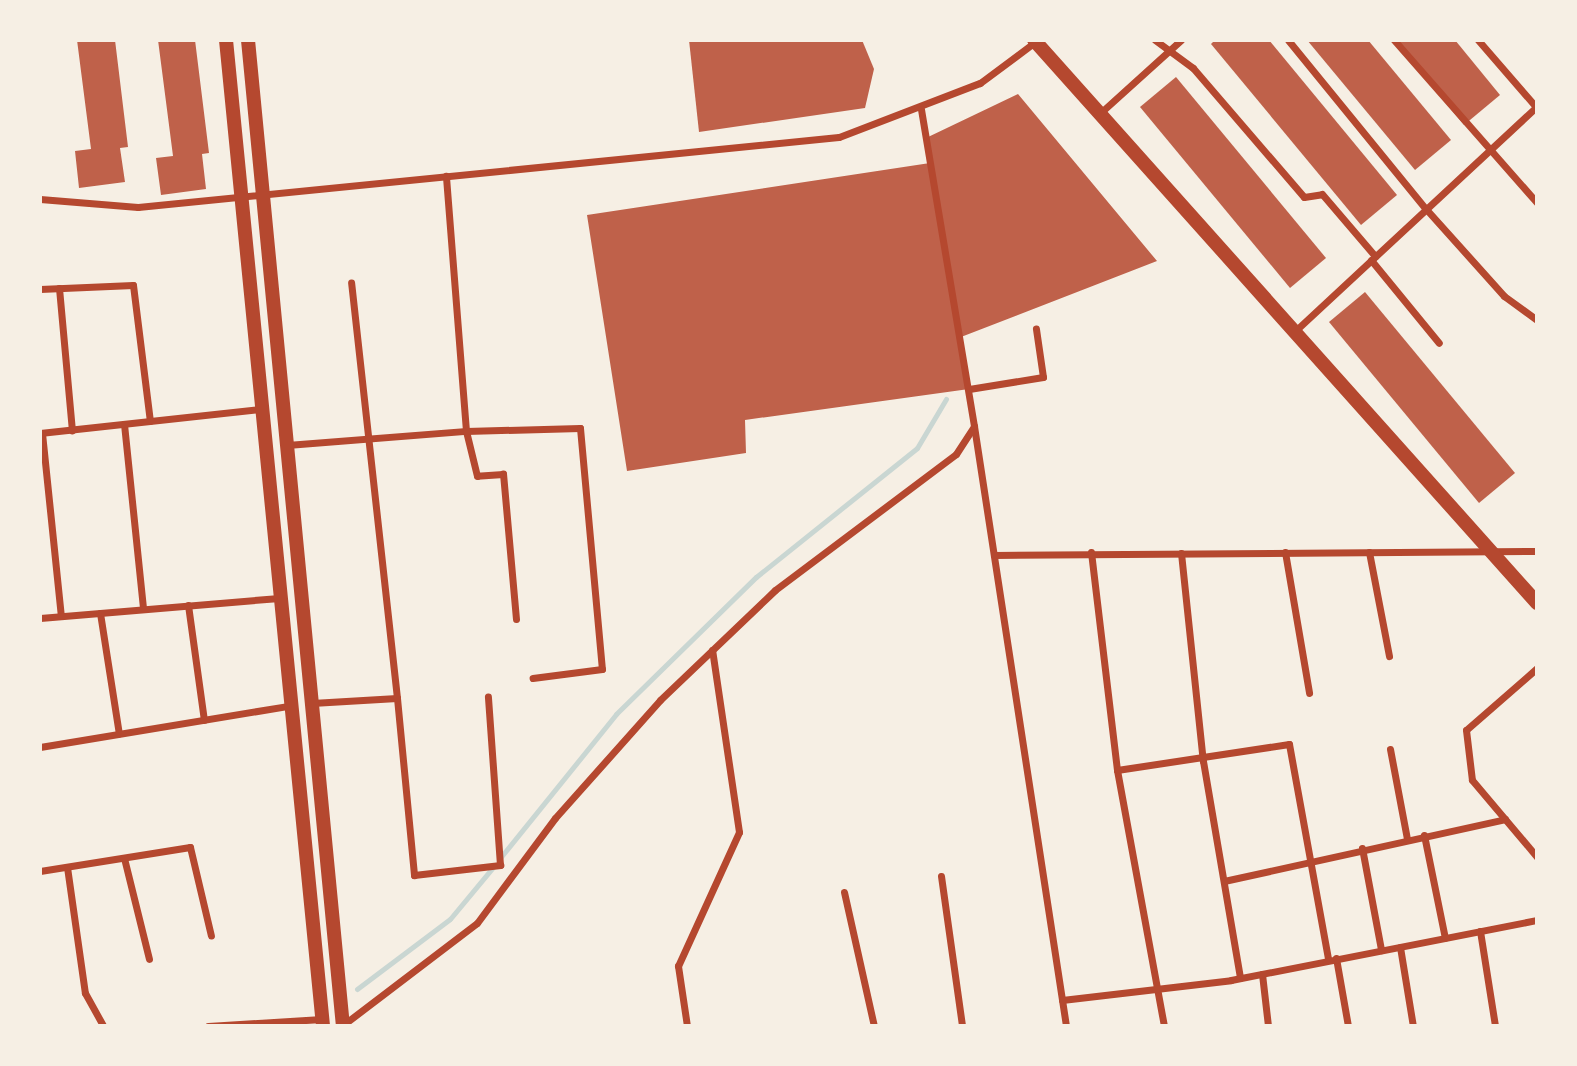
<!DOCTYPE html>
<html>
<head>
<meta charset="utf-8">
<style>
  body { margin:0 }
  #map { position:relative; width:1577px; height:1066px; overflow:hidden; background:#f6efe4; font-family:Cabin,sans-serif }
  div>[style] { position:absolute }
  .stream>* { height:5px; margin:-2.5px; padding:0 2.5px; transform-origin:2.5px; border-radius:2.5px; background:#c9d6d2 }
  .building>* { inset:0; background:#bf614a }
  .minor>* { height:7px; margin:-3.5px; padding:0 3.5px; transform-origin:3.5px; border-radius:3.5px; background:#b5482f }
  .secondary>* { height:14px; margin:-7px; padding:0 7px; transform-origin:7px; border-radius:7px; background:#b5482f }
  span { translate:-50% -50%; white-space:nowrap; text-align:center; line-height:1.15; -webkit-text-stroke:5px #f6efe4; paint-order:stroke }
  .frame { position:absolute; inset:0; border:42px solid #f6efe4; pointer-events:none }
</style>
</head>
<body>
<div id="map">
  <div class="stream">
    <div style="left:500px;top:858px;width:185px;rotate:-51.1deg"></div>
    <div style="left:616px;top:714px;width:196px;rotate:-44.4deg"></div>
    <div style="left:756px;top:577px;width:206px;rotate:-38.7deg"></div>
    <div style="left:917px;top:448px;width:57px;rotate:-59.4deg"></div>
    <div style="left:357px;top:989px;width:116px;rotate:-37deg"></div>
    <div style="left:450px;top:919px;width:69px;rotate:-50.3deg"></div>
  </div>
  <div class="building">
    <div style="clip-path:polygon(77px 40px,115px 40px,128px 147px,120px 148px,125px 182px,79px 188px,75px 151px,91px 149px)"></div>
    <div style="clip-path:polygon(158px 40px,195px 40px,209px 153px,202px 154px,206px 189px,161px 195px,156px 158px,173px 156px)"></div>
    <div style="clip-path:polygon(689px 40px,862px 40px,874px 69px,865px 108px,699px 132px)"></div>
    <div style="clip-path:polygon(1215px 40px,1269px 40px,1397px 195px,1361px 225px,1211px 44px)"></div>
    <div style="clip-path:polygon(1307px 40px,1368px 40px,1451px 140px,1415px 170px)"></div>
    <div style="clip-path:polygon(1394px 40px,1455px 40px,1500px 95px,1464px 125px)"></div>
    <div style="clip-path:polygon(1176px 77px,1326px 258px,1290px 288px,1140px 107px)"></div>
    <div style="clip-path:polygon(1018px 94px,1157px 261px,961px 337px,969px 389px,745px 420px,746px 453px,627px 471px,587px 215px,930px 163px,926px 138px)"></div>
    <div style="clip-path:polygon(1365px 292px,1515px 473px,1479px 503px,1329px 322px)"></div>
  </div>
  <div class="minor">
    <div style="left:1155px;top:40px;width:47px;rotate:36.4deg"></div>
    <div style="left:1193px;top:68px;width:170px;rotate:49.3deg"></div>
    <div style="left:1304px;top:197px;width:18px;rotate:-9deg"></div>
    <div style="left:1322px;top:194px;width:82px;rotate:49.5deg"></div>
    <div style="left:1288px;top:40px;width:218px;rotate:50.8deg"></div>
    <div style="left:1426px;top:209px;width:117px;rotate:48.1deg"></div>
    <div style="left:1504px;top:296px;width:41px;rotate:36deg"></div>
    <div style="left:1394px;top:40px;width:217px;rotate:48.7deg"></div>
    <div style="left:1478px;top:40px;width:90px;rotate:49.1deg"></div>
    <div style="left:1098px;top:115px;width:112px;rotate:-42.1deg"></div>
    <div style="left:40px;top:199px;width:98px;rotate:4.7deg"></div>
    <div style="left:138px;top:207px;width:704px;rotate:-5.7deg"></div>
    <div style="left:839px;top:137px;width:151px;rotate:-21deg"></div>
    <div style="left:980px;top:83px;width:69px;rotate:-36.7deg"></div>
    <div style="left:1371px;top:260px;width:107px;rotate:50.7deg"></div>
    <div style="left:59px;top:288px;width:143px;rotate:84.8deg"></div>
    <div style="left:40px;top:289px;width:93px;rotate:-2.5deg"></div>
    <div style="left:133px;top:285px;width:137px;rotate:82.9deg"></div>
    <div style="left:1294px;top:332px;width:332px;rotate:-42.9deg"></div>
    <div style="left:969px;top:389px;width:75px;rotate:-9.2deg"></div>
    <div style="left:1043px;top:377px;width:49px;rotate:-98.3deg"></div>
    <div style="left:124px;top:424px;width:186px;rotate:84.1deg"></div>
    <div style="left:974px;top:426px;width:607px;rotate:81.28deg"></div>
    <div style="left:40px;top:433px;width:221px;rotate:-6.2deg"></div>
    <div style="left:42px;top:433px;width:184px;rotate:84.1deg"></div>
    <div style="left:287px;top:445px;width:180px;rotate:-4.5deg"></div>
    <div style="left:466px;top:431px;width:256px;rotate:-94.5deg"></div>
    <div style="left:1091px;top:552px;width:220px;rotate:83.2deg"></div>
    <div style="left:1117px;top:770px;width:260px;rotate:79.6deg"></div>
    <div style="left:1285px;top:552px;width:143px;rotate:80.3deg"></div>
    <div style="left:1369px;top:552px;width:106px;rotate:79.1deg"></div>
    <div style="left:1181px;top:553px;width:209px;rotate:84deg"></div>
    <div style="left:1203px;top:761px;width:220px;rotate:80.3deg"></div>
    <div style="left:994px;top:555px;width:543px;rotate:-0.42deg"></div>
    <div style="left:188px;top:605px;width:116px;rotate:82.1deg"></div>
    <div style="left:100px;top:613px;width:122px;rotate:81.1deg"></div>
    <div style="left:40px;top:618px;width:240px;rotate:-4.8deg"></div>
    <div style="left:516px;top:619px;width:146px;rotate:-95.1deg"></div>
    <div style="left:503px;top:474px;width:26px;rotate:176deg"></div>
    <div style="left:477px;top:476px;width:46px;rotate:-103.7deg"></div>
    <div style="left:466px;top:431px;width:114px;rotate:-1.5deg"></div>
    <div style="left:580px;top:428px;width:242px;rotate:84.8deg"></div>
    <div style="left:602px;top:669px;width:70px;rotate:172.6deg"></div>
    <div style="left:1537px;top:668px;width:94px;rotate:138.9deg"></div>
    <div style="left:1466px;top:730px;width:50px;rotate:83.2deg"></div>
    <div style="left:1472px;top:780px;width:101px;rotate:49.8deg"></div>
    <div style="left:397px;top:698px;width:178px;rotate:84.5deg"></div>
    <div style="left:414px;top:875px;width:87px;rotate:-6.6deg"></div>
    <div style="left:500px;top:865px;width:169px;rotate:-94.1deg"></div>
    <div style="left:312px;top:703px;width:85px;rotate:-3.4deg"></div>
    <div style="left:397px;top:698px;width:418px;rotate:-96.3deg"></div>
    <div style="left:40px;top:747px;width:252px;rotate:-9.4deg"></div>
    <div style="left:1390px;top:749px;width:92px;rotate:79.3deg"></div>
    <div style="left:1117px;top:770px;width:174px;rotate:-8.6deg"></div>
    <div style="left:1289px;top:744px;width:219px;rotate:79.7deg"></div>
    <div style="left:1424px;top:835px;width:105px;rotate:78.5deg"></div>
    <div style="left:1362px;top:848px;width:104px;rotate:79.4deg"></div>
    <div style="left:124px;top:858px;width:104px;rotate:76.1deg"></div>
    <div style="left:67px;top:867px;width:127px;rotate:81.9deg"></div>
    <div style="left:85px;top:993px;width:38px;rotate:61deg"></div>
    <div style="left:40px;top:871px;width:152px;rotate:-9.1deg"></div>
    <div style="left:190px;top:847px;width:91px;rotate:76.7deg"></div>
    <div style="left:941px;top:876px;width:151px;rotate:82deg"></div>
    <div style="left:1224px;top:881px;width:288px;rotate:-12.4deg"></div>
    <div style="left:844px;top:892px;width:137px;rotate:77.4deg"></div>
    <div style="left:1480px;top:931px;width:96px;rotate:81deg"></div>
    <div style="left:1400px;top:947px;width:80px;rotate:80.7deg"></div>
    <div style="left:1336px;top:958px;width:69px;rotate:80deg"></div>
    <div style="left:1262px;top:974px;width:52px;rotate:83.4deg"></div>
    <div style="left:1062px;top:1000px;width:170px;rotate:-6.7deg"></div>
    <div style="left:1231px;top:980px;width:312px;rotate:-11.1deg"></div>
    <div style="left:343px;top:1025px;width:168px;rotate:-37.3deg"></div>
    <div style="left:477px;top:923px;width:131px;rotate:-53.4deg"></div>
    <div style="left:555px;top:818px;width:158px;rotate:-48.3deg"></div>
    <div style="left:660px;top:700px;width:159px;rotate:-43.7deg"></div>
    <div style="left:775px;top:590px;width:226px;rotate:-36.9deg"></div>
    <div style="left:956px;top:454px;width:33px;rotate:-57deg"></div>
    <div style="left:974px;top:426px;width:321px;rotate:-99.5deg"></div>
    <div style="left:208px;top:1026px;width:114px;rotate:-3.5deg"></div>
    <div style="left:687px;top:1026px;width:61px;rotate:-98.5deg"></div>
    <div style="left:678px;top:966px;width:147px;rotate:-65.5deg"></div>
    <div style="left:739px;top:832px;width:184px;rotate:-98.4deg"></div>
  </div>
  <div class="secondary">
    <div style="left:226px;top:40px;width:991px;rotate:84.38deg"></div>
    <div style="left:248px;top:40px;width:991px;rotate:84.5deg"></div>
    <div style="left:1034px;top:40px;width:755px;rotate:48.22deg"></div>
  </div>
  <div class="frame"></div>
</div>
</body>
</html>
